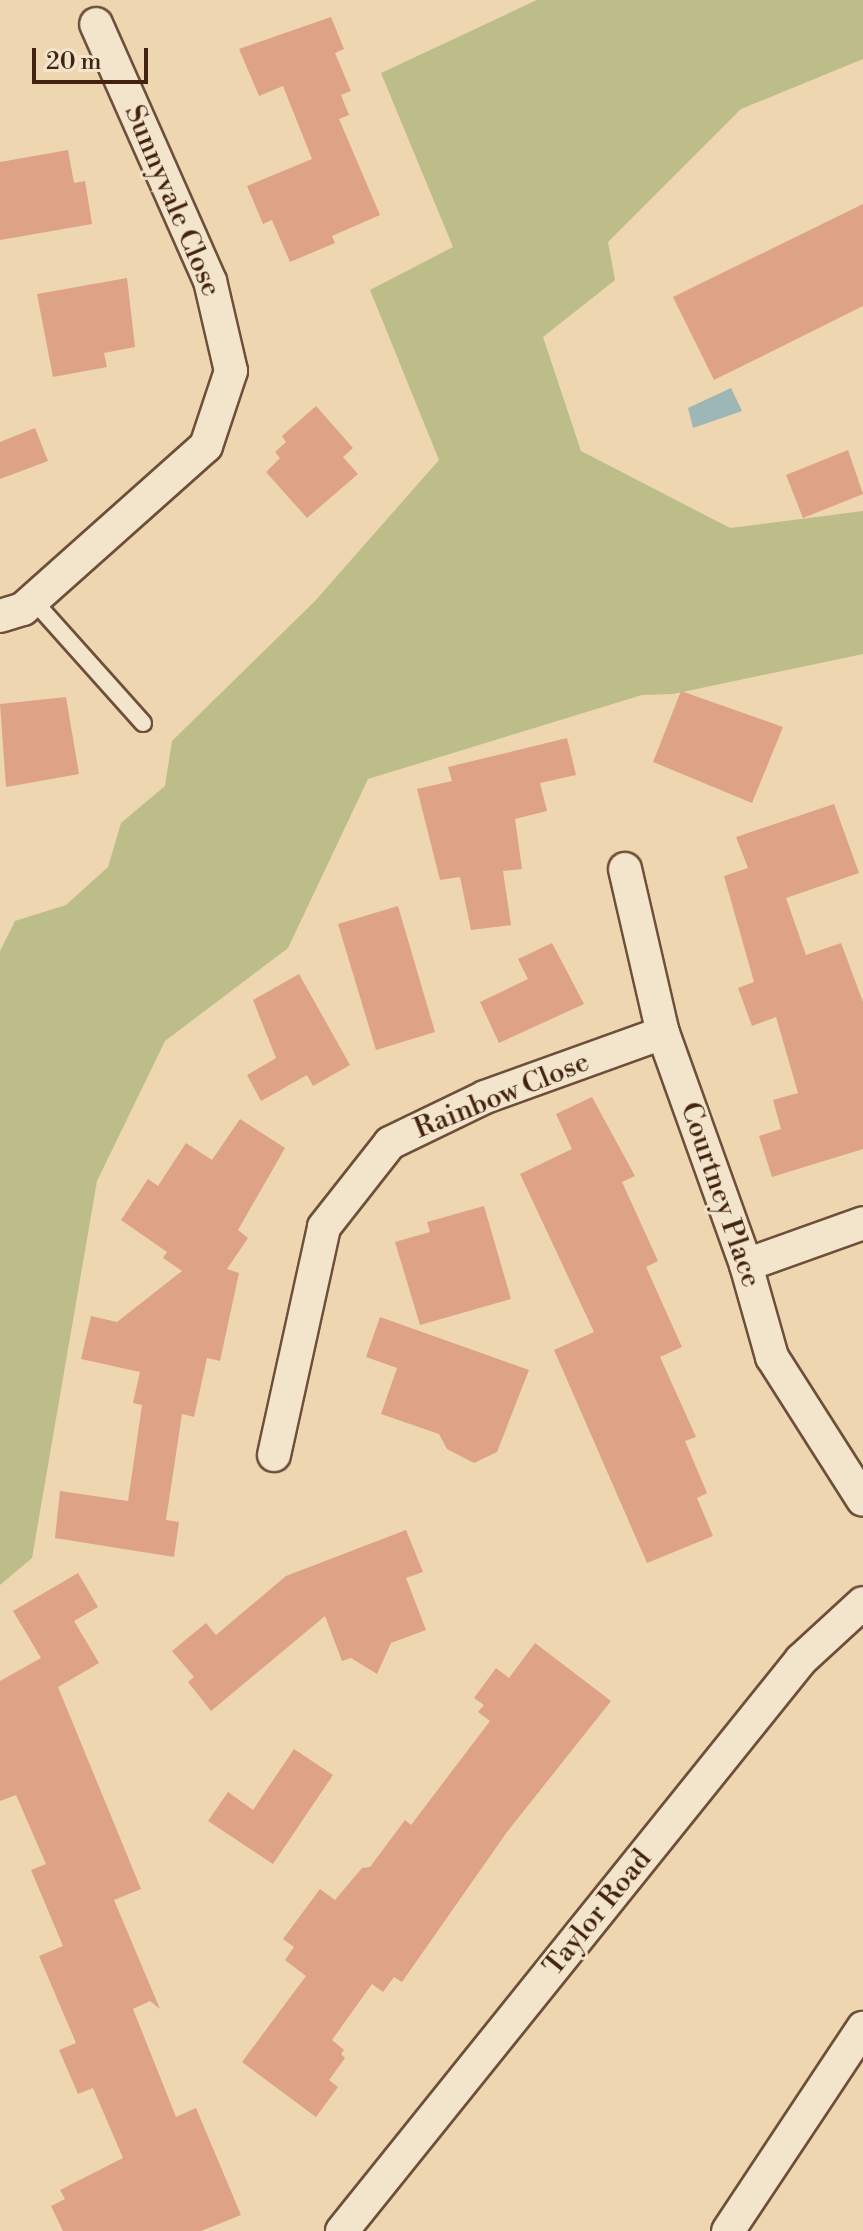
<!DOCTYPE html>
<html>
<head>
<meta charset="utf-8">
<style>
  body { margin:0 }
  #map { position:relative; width:863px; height:2231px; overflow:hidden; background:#edd6b0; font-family:"Libre Bodoni",serif }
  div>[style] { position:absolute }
  .green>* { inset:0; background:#bcbd88 }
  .water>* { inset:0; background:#9db6b6 }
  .building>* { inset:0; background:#dea387 }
  .roads { filter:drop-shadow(2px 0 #6e4f3a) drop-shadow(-2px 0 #6e4f3a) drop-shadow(0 2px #6e4f3a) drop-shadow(0 -2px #6e4f3a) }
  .service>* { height:16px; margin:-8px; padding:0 8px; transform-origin:8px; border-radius:8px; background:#f3e4cc }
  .minor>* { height:32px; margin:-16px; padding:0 16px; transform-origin:16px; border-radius:16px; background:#f3e4cc }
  span { translate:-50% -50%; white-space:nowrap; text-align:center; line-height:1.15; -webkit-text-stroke:6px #f3e4cc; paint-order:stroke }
  .street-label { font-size:28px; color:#432212 }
  .scale { position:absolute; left:32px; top:48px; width:116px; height:36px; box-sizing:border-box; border:4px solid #432212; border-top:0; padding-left:10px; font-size:24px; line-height:28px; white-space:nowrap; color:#432212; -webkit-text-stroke:6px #f3e4cc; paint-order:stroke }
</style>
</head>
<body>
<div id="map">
  <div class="green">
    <div style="clip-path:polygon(537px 0,863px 0,863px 59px,741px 109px,608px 242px,615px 280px,543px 337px,581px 451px,730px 528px,863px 511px,863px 654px,673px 694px,642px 695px,368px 779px,288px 948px,165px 1041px,97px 1181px,32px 1558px,0 1585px,0 951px,15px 921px,66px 905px,108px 867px,121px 823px,165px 786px,172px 741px,315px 601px,439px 460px,370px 290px,453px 247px,381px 73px)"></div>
  </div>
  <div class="water">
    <div style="clip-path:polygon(731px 388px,742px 411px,693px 428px,688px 408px)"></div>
  </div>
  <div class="building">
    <div style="clip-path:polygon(331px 17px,344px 49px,335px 53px,351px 91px,341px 95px,349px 115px,339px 119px,380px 215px,332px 236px,335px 243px,290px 262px,272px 220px,263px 224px,247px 186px,312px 159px,283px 86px,259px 96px,239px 49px)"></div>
    <div style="clip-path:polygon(68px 150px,74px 183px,85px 181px,92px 224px,0 240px,0 162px)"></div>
    <div style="clip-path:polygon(863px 204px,863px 306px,714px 380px,673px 297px)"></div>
    <div style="clip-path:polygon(127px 278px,135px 347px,104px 353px,107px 367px,53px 377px,37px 294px)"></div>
    <div style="clip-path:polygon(316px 406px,353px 448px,343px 457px,358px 474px,307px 518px,266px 472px,280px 458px,275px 452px,286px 442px,282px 436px)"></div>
    <div style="clip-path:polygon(35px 428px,48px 461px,0 479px,0 442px)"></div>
    <div style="clip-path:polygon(848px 450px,863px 494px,803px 518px,786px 475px)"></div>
    <div style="clip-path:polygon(681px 691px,783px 727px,752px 803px,653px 762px)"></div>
    <div style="clip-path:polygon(66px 697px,79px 774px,6px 787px,0 704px)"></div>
    <div style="clip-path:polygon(567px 738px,576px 775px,540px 783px,547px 811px,515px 819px,522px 869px,503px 871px,511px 925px,471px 930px,460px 877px,440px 880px,417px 789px,452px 781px,448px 767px)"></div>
    <div style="clip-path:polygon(834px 804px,859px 873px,786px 898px,806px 955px,841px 943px,863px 1002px,863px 1149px,772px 1177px,759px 1136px,781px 1129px,773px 1100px,798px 1093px,776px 1017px,752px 1026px,738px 988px,754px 982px,724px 876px,748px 868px,736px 837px)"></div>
    <div style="clip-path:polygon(398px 906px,435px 1032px,376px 1050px,338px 924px)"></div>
    <div style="clip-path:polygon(552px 943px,584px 1004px,499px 1043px,480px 1002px,528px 979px,518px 959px)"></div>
    <div style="clip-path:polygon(299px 974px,350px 1065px,313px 1086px,307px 1075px,261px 1101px,247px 1075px,276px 1058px,253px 1000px)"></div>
    <div style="clip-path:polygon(592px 1097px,635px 1176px,622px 1182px,658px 1261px,646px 1267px,682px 1347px,660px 1357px,696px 1437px,685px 1441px,707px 1493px,697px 1498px,713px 1536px,647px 1563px,554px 1350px,594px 1332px,520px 1174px,572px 1149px,556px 1114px)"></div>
    <div style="clip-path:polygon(240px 1119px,285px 1148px,238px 1230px,248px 1238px,227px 1269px,239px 1273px,220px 1361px,207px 1358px,194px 1417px,182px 1414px,166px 1520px,179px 1522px,174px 1557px,55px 1538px,60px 1491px,128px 1501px,142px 1405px,133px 1403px,140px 1372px,81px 1359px,91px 1316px,117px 1322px,182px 1271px,163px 1258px,167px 1252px,121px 1220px,148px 1179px,158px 1186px,186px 1143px,212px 1160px)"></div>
    <div style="clip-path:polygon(484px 1206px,511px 1299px,420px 1325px,395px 1242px,430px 1232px,427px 1222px)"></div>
    <div style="clip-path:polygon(380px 1317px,529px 1370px,497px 1452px,474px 1463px,447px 1449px,439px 1434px,381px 1414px,397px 1368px,366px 1357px)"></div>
    <div style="clip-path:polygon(406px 1530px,423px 1572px,406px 1578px,426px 1630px,391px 1643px,377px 1674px,351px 1658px,342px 1661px,325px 1616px,211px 1711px,188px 1682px,194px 1677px,172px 1651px,206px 1623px,216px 1635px,286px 1576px)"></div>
    <div style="clip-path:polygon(78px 1573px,98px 1607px,74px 1621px,99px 1663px,58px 1687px,141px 1889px,114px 1900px,160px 2009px,150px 2001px,133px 2009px,176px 2117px,196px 2108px,241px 2215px,201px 2231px,63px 2231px,51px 2206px,65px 2199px,60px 2190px,123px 2158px,93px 2088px,78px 2094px,59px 2050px,76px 2043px,39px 1956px,63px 1946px,31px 1870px,46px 1864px,16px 1795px,0 1801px,0 1681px,41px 1658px,13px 1611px)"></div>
    <div style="clip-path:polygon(535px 1643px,611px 1701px,507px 1832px,402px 1982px,394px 1977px,383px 1992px,372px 1984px,332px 2040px,344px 2050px,341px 2054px,345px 2058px,329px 2080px,338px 2087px,316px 2117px,242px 2062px,306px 1976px,285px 1960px,294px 1947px,283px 1939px,320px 1889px,335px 1900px,362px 1868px,370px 1867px,405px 1820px,411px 1825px,490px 1721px,478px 1712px,484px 1705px,474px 1698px,496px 1668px,509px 1678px)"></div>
    <div style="clip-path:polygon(294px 1749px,333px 1775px,273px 1864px,208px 1821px,228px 1792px,253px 1810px)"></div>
  </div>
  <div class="roads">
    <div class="service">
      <div style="left:33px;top:600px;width:165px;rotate:48.2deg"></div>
    </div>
    <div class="minor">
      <div style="left:0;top:616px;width:24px;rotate:-17deg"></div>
      <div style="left:23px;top:609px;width:245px;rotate:-41.7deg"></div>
      <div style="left:206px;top:446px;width:79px;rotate:-71.6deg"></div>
      <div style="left:231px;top:371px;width:92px;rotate:-103.1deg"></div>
      <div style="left:210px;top:281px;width:281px;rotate:-113.9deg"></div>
      <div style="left:625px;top:869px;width:168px;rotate:77deg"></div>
      <div style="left:663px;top:1033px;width:246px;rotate:70.3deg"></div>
      <div style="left:746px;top:1265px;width:96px;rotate:74.2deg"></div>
      <div style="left:772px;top:1357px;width:169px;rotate:57.5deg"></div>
      <div style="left:746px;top:1265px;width:124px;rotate:-19.7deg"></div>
      <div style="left:274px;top:1455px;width:233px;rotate:-77.6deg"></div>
      <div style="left:324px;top:1227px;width:107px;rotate:-51.8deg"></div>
      <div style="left:390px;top:1143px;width:106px;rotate:-25.8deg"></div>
      <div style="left:485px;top:1097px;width:189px;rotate:-19.8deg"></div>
      <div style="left:342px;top:2231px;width:733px;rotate:-51.21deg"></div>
      <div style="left:801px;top:1660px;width:84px;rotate:-42.6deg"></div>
      <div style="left:728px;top:2231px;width:244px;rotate:-56.4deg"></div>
    </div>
  </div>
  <div class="street-label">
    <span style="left:172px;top:201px;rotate:67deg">Sunnyvale Close</span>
    <span style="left:502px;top:1096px;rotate:-22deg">Rainbow Close</span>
    <span style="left:720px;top:1195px;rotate:71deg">Courtney Place</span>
    <span style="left:598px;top:1913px;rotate:-51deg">Taylor Road</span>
  </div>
  <div class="scale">20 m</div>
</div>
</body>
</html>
